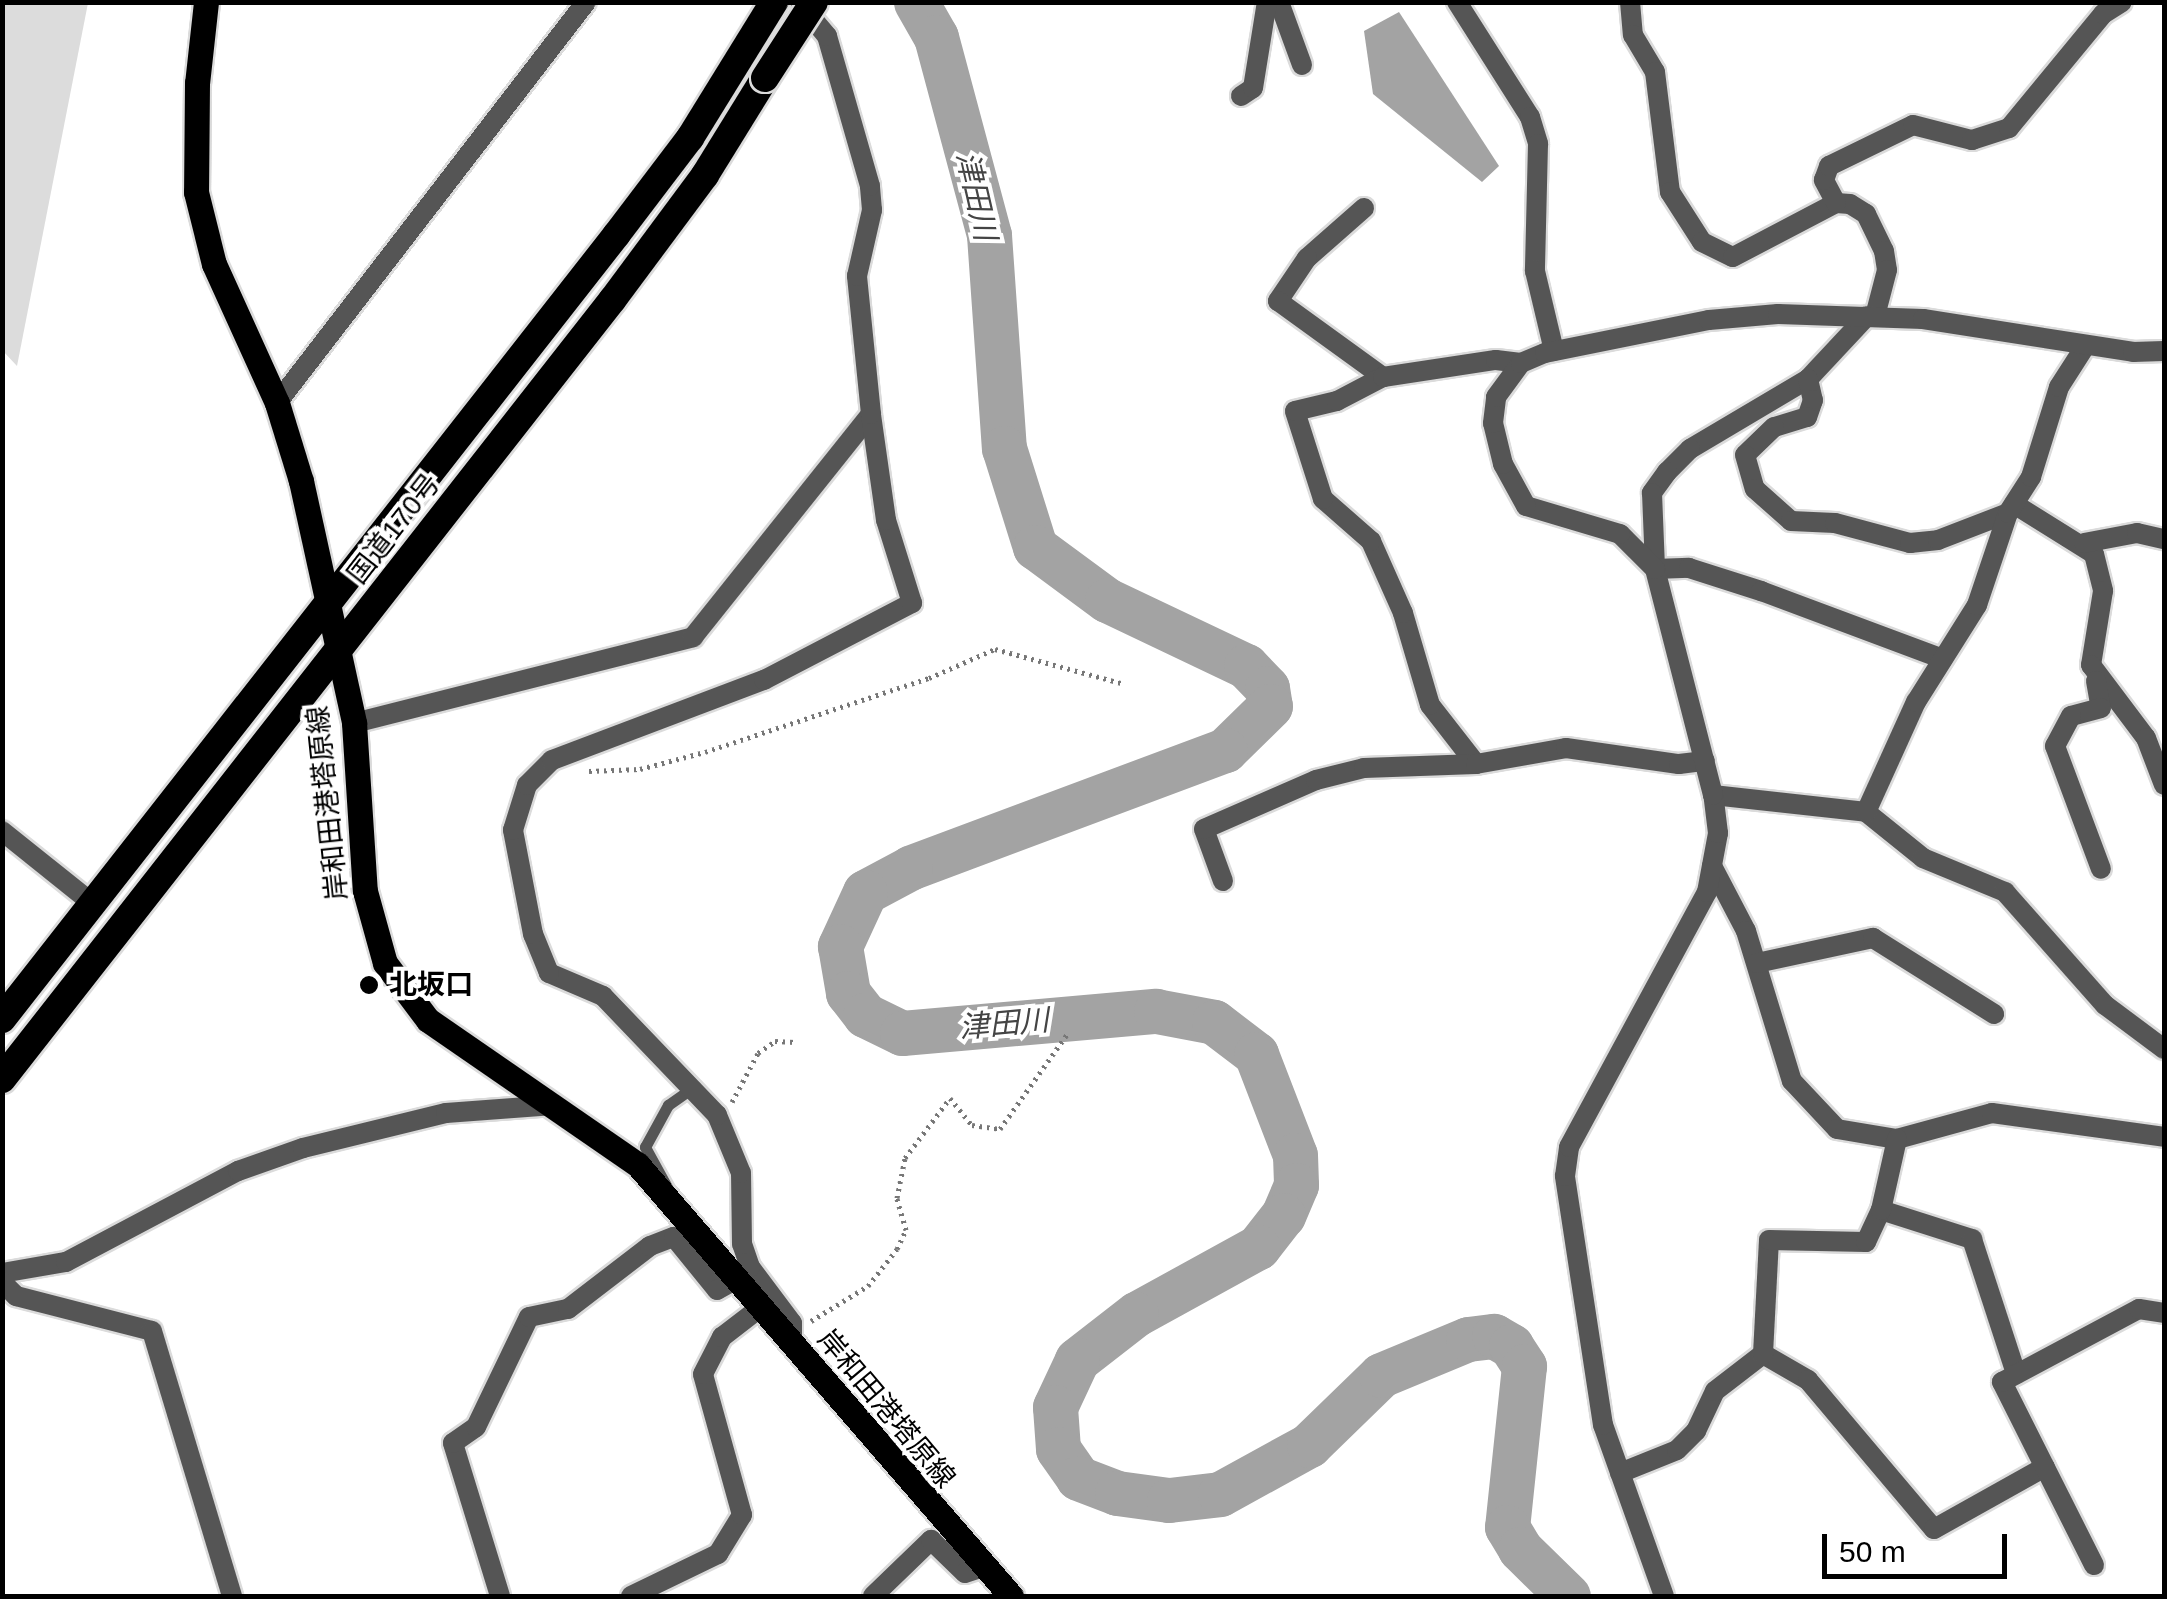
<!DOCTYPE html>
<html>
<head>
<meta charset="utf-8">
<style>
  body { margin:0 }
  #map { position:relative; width:2167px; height:1599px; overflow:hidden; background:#fff; font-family:Arial,"Noto Sans JP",sans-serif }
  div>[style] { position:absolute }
  .green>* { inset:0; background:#dcdcdc }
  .water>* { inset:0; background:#a3a3a3 }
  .river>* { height:45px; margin:-22.5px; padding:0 22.5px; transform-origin:22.5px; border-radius:22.5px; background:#a3a3a3 }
  .path>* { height:5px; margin-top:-2.5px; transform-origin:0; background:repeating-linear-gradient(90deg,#777 0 2.5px,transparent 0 7.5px) }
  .roads { filter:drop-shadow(2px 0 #dbdbdb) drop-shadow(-2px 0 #dbdbdb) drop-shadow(0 2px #dbdbdb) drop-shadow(0 -2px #dbdbdb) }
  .service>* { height:11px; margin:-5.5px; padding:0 5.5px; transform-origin:5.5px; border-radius:5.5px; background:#555 }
  .minor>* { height:20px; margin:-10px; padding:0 10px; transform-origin:10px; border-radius:10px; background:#555 }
  .primary>* { height:25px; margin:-12.5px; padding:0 12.5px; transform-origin:12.5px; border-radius:12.5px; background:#000 }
  .trunk>* { height:28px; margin:-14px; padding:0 14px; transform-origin:14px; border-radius:14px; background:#000 }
  .bridges { filter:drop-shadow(2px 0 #dbdbdb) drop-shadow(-2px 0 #dbdbdb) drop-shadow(0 2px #dbdbdb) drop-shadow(0 -2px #dbdbdb) }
  .trunk-bridge>* { height:28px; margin:-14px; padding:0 14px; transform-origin:14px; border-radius:14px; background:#000 }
  .dots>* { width:28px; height:28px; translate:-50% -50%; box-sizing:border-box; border:5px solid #fff; border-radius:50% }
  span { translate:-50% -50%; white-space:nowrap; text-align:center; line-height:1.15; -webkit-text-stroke:8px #fff; paint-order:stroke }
  .street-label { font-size:28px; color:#000 }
  .poi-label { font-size:28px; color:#000; font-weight:700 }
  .left { translate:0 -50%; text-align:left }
  .water-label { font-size:30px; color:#444; font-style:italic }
  .frame { position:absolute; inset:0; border:5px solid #000; pointer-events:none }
  .scale { position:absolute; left:1822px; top:1534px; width:185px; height:45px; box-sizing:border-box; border:5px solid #000; border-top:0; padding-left:12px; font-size:30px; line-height:35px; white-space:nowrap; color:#000; -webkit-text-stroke:8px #fff; paint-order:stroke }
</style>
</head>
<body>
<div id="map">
  <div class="green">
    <div style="clip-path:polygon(3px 2px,88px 3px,17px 366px,2px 350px)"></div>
  </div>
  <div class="water">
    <div style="clip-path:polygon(1399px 12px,1499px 166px,1482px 182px,1373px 94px,1364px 31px)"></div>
  </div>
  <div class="river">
    <div style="left:916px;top:2px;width:40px;rotate:60.3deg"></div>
    <div style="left:936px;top:37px;width:205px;rotate:75deg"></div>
    <div style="left:989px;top:235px;width:214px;rotate:86deg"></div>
    <div style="left:1004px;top:448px;width:104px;rotate:72.6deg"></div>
    <div style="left:1035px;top:547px;width:89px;rotate:36.4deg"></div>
    <div style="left:1107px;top:600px;width:154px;rotate:25.4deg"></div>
    <div style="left:1246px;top:666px;width:30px;rotate:46deg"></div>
    <div style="left:1267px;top:688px;width:18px;rotate:81deg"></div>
    <div style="left:1270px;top:706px;width:63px;rotate:135.6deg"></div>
    <div style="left:1225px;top:750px;width:336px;rotate:159.5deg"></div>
    <div style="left:910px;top:868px;width:51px;rotate:151.9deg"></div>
    <div style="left:865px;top:892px;width:60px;rotate:114.8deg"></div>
    <div style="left:840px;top:946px;width:48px;rotate:80.3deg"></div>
    <div style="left:848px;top:993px;width:28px;rotate:52deg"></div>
    <div style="left:865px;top:1015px;width:41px;rotate:25.9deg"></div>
    <div style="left:902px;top:1033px;width:255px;rotate:-5deg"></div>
    <div style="left:1156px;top:1011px;width:59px;rotate:10.7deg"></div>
    <div style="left:1214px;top:1022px;width:53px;rotate:37.3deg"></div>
    <div style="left:1256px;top:1054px;width:108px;rotate:68.9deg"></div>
    <div style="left:1295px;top:1155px;width:30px;rotate:88deg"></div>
    <div style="left:1296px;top:1185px;width:33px;rotate:113deg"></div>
    <div style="left:1283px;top:1215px;width:41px;rotate:128deg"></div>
    <div style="left:1258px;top:1247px;width:139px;rotate:151.2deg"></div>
    <div style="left:1136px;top:1314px;width:75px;rotate:142.1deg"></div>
    <div style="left:1077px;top:1360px;width:52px;rotate:115.1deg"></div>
    <div style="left:1055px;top:1407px;width:42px;rotate:85.9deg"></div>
    <div style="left:1058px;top:1449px;width:35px;rotate:55deg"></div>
    <div style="left:1078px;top:1478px;width:42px;rotate:21deg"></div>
    <div style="left:1117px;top:1493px;width:52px;rotate:7.7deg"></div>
    <div style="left:1169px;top:1500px;width:51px;rotate:-6.7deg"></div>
    <div style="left:1220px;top:1494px;width:102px;rotate:-28.8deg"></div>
    <div style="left:1309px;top:1445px;width:100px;rotate:-44.2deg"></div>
    <div style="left:1381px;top:1375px;width:94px;rotate:-22.5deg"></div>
    <div style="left:1468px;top:1339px;width:26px;rotate:-7deg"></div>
    <div style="left:1494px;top:1336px;width:20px;rotate:30deg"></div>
    <div style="left:1511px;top:1346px;width:24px;rotate:57deg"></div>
    <div style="left:1524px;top:1366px;width:162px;rotate:96deg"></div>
    <div style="left:1507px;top:1527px;width:26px;rotate:59deg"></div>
    <div style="left:1520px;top:1549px;width:67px;rotate:44.4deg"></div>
  </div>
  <div class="path">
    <div style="left:589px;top:771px;width:51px;rotate:-2.2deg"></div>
    <div style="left:640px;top:769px;width:67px;rotate:-14.7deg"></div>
    <div style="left:705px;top:752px;width:236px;rotate:-18.3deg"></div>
    <div style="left:929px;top:678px;width:72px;rotate:-23.7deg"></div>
    <div style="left:995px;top:649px;width:131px;rotate:15.1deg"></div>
    <div style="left:732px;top:1102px;width:55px;rotate:-62deg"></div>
    <div style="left:758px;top:1053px;width:21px;rotate:-35deg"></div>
    <div style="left:775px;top:1041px;width:20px;rotate:3deg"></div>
    <div style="left:811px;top:1321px;width:67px;rotate:-31.6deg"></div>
    <div style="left:868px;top:1286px;width:47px;rotate:-51.9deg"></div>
    <div style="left:897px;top:1249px;width:21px;rotate:-65deg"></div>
    <div style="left:906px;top:1230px;width:33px;rotate:-106deg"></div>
    <div style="left:897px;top:1198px;width:41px;rotate:-78.7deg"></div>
    <div style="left:905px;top:1158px;width:75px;rotate:-53.1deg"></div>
    <div style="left:950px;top:1098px;width:35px;rotate:51deg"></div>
    <div style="left:972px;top:1125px;width:28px;rotate:8deg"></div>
    <div style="left:1000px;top:1129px;width:118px;rotate:-54.7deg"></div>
  </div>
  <div class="roads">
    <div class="service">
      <div style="left:668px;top:1189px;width:48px;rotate:-118.7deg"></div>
      <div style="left:645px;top:1147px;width:48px;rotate:-61.3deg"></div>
      <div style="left:668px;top:1105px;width:33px;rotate:-35deg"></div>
    </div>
    <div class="minor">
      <div style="left:1279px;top:2px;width:67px;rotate:69.9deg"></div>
      <div style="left:1457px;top:2px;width:136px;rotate:57.6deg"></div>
      <div style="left:1530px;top:117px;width:28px;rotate:73deg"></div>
      <div style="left:1538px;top:144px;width:127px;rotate:91.4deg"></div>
      <div style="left:1535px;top:271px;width:82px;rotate:76.6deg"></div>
      <div style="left:1630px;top:2px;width:33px;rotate:85deg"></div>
      <div style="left:1633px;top:35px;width:43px;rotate:59.3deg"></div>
      <div style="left:1655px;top:72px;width:121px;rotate:82.9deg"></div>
      <div style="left:1670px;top:192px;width:59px;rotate:57.4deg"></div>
      <div style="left:1702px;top:242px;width:34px;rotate:26deg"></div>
      <div style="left:1733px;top:257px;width:116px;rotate:-27.7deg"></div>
      <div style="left:1836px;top:203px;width:14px;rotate:4deg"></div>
      <div style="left:1850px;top:204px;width:19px;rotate:32deg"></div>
      <div style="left:1866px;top:214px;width:41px;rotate:64.1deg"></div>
      <div style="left:1884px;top:251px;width:19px;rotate:81deg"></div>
      <div style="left:1887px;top:270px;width:48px;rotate:104.6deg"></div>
      <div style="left:1241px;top:96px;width:14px;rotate:-34deg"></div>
      <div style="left:1253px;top:88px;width:87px;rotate:-80.8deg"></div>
      <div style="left:1836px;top:203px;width:26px;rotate:-118deg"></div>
      <div style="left:1824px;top:180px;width:15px;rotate:-70deg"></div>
      <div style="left:1829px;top:166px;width:93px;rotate:-26deg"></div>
      <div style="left:1913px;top:125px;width:61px;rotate:14.3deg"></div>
      <div style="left:1972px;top:140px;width:39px;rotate:-18deg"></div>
      <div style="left:2009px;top:128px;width:148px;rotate:-50.5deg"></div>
      <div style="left:2103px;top:14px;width:22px;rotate:-32deg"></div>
      <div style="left:1364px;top:208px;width:76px;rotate:138.7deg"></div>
      <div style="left:1307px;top:258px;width:52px;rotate:124deg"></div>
      <div style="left:1278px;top:301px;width:130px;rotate:35.9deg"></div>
      <div style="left:1867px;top:316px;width:86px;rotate:133.1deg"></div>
      <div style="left:1808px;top:379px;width:137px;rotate:149.3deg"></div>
      <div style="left:1690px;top:449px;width:33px;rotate:135deg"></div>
      <div style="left:1667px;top:472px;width:26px;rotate:126deg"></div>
      <div style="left:1652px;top:493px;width:76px;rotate:87.7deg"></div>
      <div style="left:1655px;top:569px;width:34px;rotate:-2deg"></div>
      <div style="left:1689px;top:568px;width:76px;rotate:17.7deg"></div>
      <div style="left:1761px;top:591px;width:194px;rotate:20.5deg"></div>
      <div style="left:1808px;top:379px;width:22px;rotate:77deg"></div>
      <div style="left:1813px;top:400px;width:18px;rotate:109deg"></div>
      <div style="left:1807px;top:417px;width:34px;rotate:163deg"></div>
      <div style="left:1774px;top:427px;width:40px;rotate:136deg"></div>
      <div style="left:1745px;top:455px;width:35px;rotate:74deg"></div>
      <div style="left:1755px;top:489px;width:48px;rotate:41.6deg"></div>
      <div style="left:1791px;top:521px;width:44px;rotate:2.6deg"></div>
      <div style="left:1835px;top:523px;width:78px;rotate:14.9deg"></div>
      <div style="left:1910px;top:543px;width:28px;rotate:-6deg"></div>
      <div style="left:1938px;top:540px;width:75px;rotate:-21.1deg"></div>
      <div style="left:277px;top:403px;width:506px;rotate:-52.38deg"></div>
      <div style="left:2014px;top:504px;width:94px;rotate:32deg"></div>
      <div style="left:2094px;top:554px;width:38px;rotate:76deg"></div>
      <div style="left:2103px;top:591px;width:75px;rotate:99.2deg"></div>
      <div style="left:2091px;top:665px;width:91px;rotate:53deg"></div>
      <div style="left:2146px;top:738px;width:50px;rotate:69deg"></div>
      <div style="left:2084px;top:543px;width:54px;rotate:-10.7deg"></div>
      <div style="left:2137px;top:533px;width:28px;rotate:13deg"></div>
      <div style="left:2096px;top:681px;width:27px;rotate:80deg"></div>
      <div style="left:2101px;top:708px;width:31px;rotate:165deg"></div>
      <div style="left:2071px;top:716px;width:34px;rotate:118deg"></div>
      <div style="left:2055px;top:746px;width:131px;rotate:69.5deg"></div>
      <div style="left:354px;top:723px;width:350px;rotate:-14.2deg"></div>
      <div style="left:693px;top:637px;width:285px;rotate:-51.4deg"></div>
      <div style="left:1476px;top:764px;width:75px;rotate:-127.9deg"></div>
      <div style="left:1430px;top:705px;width:96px;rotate:-106.4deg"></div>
      <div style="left:1403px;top:613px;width:79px;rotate:-114deg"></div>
      <div style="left:1371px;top:541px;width:64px;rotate:-138.8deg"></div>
      <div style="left:1323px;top:499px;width:92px;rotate:-107.7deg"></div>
      <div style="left:1295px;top:411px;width:43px;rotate:-13.4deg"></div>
      <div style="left:1337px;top:401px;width:52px;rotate:-27.6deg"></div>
      <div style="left:1383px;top:377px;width:114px;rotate:-8.6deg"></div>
      <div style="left:1496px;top:360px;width:25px;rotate:7deg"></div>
      <div style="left:1713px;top:795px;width:154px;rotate:6.3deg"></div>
      <div style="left:1866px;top:812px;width:73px;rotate:38.9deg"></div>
      <div style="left:1923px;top:858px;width:89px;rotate:22.5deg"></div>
      <div style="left:2005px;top:892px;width:151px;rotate:48.5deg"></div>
      <div style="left:2105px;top:1005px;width:74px;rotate:36.7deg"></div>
      <div style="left:1866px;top:812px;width:121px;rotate:-65.6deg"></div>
      <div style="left:1916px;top:702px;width:115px;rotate:-57.8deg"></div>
      <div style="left:1977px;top:605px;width:97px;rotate:-71.4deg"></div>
      <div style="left:2008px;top:513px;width:43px;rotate:-57.4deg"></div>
      <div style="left:2031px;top:477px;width:94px;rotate:-72.7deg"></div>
      <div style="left:2059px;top:387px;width:50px;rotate:-57.3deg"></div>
      <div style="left:2px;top:831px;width:115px;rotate:38.7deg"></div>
      <div style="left:1712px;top:866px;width:73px;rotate:62.4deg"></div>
      <div style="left:1746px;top:931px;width:157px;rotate:73deg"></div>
      <div style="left:1792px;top:1081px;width:66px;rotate:46.8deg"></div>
      <div style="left:1837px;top:1129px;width:61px;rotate:9.5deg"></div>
      <div style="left:1897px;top:1139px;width:98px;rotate:-15.3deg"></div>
      <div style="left:1992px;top:1113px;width:174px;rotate:7.9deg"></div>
      <div style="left:1223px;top:881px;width:55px;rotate:-110.1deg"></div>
      <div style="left:1204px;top:829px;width:122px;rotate:-23.6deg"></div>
      <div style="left:1316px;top:780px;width:49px;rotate:-14deg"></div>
      <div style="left:1364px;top:768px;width:112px;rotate:-2deg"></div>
      <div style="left:1476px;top:764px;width:91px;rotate:-10.1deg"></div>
      <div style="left:1566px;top:748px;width:114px;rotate:8.1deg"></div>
      <div style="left:1679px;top:764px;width:26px;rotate:-7deg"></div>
      <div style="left:1757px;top:963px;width:119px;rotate:-12.2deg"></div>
      <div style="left:1873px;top:938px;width:143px;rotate:32.1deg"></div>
      <div style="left:1881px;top:1210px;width:96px;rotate:17.7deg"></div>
      <div style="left:1972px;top:1239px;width:142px;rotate:71.9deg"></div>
      <div style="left:2px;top:1273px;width:65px;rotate:-9.8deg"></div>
      <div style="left:66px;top:1262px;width:195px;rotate:-27.9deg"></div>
      <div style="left:238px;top:1171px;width:69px;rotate:-19.5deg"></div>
      <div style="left:303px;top:1148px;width:147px;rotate:-13.8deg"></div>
      <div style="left:446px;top:1113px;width:108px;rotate:-4.2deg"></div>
      <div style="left:2px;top:1282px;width:20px;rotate:45deg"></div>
      <div style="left:16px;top:1296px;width:140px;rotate:14.4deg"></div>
      <div style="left:152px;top:1331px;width:277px;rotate:73.2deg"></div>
      <div style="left:792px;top:1345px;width:22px;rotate:-90deg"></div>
      <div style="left:792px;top:1323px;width:70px;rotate:-126.9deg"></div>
      <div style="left:750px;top:1267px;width:24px;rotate:-109deg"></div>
      <div style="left:742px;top:1244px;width:71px;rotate:-90.8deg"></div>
      <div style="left:741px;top:1173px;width:63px;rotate:-112.5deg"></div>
      <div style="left:717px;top:1115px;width:165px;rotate:-133.8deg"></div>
      <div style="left:603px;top:996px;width:59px;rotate:-156.9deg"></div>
      <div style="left:549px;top:973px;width:42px;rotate:-112.3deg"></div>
      <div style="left:533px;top:934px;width:106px;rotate:-100.9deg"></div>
      <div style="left:513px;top:830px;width:47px;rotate:-72.7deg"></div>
      <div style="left:527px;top:785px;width:35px;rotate:-45deg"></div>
      <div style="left:552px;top:760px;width:227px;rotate:-20.7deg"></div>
      <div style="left:764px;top:680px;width:167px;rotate:-27.5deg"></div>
      <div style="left:912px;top:603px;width:87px;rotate:-107.4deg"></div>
      <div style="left:886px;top:520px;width:107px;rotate:-98.1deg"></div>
      <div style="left:871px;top:414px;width:139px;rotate:-95.8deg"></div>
      <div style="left:857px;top:276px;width:68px;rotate:-77.2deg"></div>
      <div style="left:872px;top:210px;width:24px;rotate:-95deg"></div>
      <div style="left:870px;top:186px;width:156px;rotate:-106deg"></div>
      <div style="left:827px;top:36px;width:40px;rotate:-130deg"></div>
      <div style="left:1763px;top:1354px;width:52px;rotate:30deg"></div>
      <div style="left:1808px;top:1380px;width:195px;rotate:49.8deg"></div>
      <div style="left:1934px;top:1529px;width:127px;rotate:-29.2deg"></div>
      <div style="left:1620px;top:1473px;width:61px;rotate:-22deg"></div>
      <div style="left:1677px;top:1450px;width:27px;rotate:-45deg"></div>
      <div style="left:1696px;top:1431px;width:44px;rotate:-64.6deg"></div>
      <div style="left:1715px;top:1391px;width:61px;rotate:-37.6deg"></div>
      <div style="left:1763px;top:1354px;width:114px;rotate:-87deg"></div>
      <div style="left:1769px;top:1240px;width:97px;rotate:1.2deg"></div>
      <div style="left:1866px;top:1242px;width:35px;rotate:-65deg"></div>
      <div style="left:1881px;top:1210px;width:73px;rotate:-77.3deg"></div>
      <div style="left:2094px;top:1565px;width:205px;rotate:-116.7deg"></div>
      <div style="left:2002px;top:1382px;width:155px;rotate:-28.1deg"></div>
      <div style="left:2139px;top:1309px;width:25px;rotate:9deg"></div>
      <div style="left:500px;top:1596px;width:160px;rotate:-107.1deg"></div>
      <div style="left:453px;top:1443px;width:28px;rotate:-35deg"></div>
      <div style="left:476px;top:1427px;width:122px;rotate:-64.3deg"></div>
      <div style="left:529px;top:1317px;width:40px;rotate:-12deg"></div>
      <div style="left:568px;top:1309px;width:103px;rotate:-37.5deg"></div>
      <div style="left:650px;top:1246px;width:26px;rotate:-21deg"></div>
      <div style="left:674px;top:1237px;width:68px;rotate:50.9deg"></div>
      <div style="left:717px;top:1290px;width:23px;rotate:-29deg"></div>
      <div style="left:631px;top:1596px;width:97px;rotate:-25.8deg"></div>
      <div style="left:718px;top:1554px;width:46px;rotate:-58.4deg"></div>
      <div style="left:742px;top:1515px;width:146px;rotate:-105.5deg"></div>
      <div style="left:703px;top:1374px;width:42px;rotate:-62.8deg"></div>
      <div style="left:722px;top:1337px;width:49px;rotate:-37.6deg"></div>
      <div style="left:873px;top:1596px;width:81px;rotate:-44deg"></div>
      <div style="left:931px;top:1540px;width:47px;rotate:44.1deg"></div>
      <div style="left:965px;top:1573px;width:20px;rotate:-18deg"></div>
      <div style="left:1664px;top:1596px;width:182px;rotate:-109.6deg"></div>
      <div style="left:1603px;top:1425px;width:252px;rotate:-98.7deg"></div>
      <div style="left:1565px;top:1176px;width:29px;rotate:-82deg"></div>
      <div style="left:1569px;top:1147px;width:290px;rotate:-61.6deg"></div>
      <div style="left:1707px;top:892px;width:60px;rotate:-79.4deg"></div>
      <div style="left:1718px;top:833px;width:38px;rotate:-97deg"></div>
      <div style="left:1713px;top:795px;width:233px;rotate:-104.4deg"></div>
      <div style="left:1655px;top:569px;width:49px;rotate:-135deg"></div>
      <div style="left:1620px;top:534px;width:98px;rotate:-163.4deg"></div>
      <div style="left:1526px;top:506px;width:48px;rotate:-118.7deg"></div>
      <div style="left:1503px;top:464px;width:42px;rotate:-103.7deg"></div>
      <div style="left:1493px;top:423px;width:26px;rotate:-83deg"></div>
      <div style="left:1496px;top:397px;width:42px;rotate:-53.7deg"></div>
      <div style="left:1521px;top:363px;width:26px;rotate:-23deg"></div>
      <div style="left:1545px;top:353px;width:167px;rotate:-11.4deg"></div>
      <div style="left:1709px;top:320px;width:69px;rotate:-5deg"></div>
      <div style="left:1778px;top:314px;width:145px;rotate:2deg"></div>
      <div style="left:1923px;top:319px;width:213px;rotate:8.9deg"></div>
      <div style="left:2133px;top:352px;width:31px;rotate:-2deg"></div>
    </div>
    <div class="primary">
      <div style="left:206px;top:2px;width:81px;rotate:96.3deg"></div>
      <div style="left:197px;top:83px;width:109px;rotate:90.5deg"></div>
      <div style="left:196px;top:192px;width:74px;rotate:76deg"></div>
      <div style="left:214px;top:264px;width:153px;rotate:65.6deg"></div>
      <div style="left:277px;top:403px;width:82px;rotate:72.9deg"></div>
      <div style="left:301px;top:481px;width:248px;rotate:77.6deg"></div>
      <div style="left:354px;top:723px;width:168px;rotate:86.3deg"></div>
      <div style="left:365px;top:891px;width:75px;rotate:74.5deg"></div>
      <div style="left:385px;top:963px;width:71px;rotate:53deg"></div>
      <div style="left:428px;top:1020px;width:255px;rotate:34.6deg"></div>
      <div style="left:638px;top:1165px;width:570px;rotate:49.13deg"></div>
    </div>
    <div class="trunk">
      <div style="left:2px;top:1019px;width:997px;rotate:-51.92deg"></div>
      <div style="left:617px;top:234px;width:121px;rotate:-52.8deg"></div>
      <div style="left:690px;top:138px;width:160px;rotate:-58.3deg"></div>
      <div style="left:2px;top:1079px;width:991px;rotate:-51.93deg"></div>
      <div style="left:613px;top:299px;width:154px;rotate:-53.4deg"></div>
      <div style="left:705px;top:175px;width:114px;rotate:-58.3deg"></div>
    </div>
  </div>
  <div class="bridges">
    <div class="trunk-bridge">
      <div style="left:765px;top:78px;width:90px;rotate:-57.2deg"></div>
    </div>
  </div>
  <div class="dots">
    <div style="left:369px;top:985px;background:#000"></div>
  </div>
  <div class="street-label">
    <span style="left:394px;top:529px;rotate:-52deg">国道170号</span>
    <span style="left:328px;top:803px;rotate:-96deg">岸和田港塔原線</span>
    <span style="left:886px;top:1409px;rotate:50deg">岸和田港塔原線</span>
  </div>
  <div class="poi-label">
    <span class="left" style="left:389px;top:985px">北坂口</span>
  </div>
  <div class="water-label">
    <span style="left:976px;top:196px;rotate:77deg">津田川</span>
    <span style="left:1004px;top:1024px;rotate:-5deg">津田川</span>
  </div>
  <div class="frame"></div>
  <div class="scale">50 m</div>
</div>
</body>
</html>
